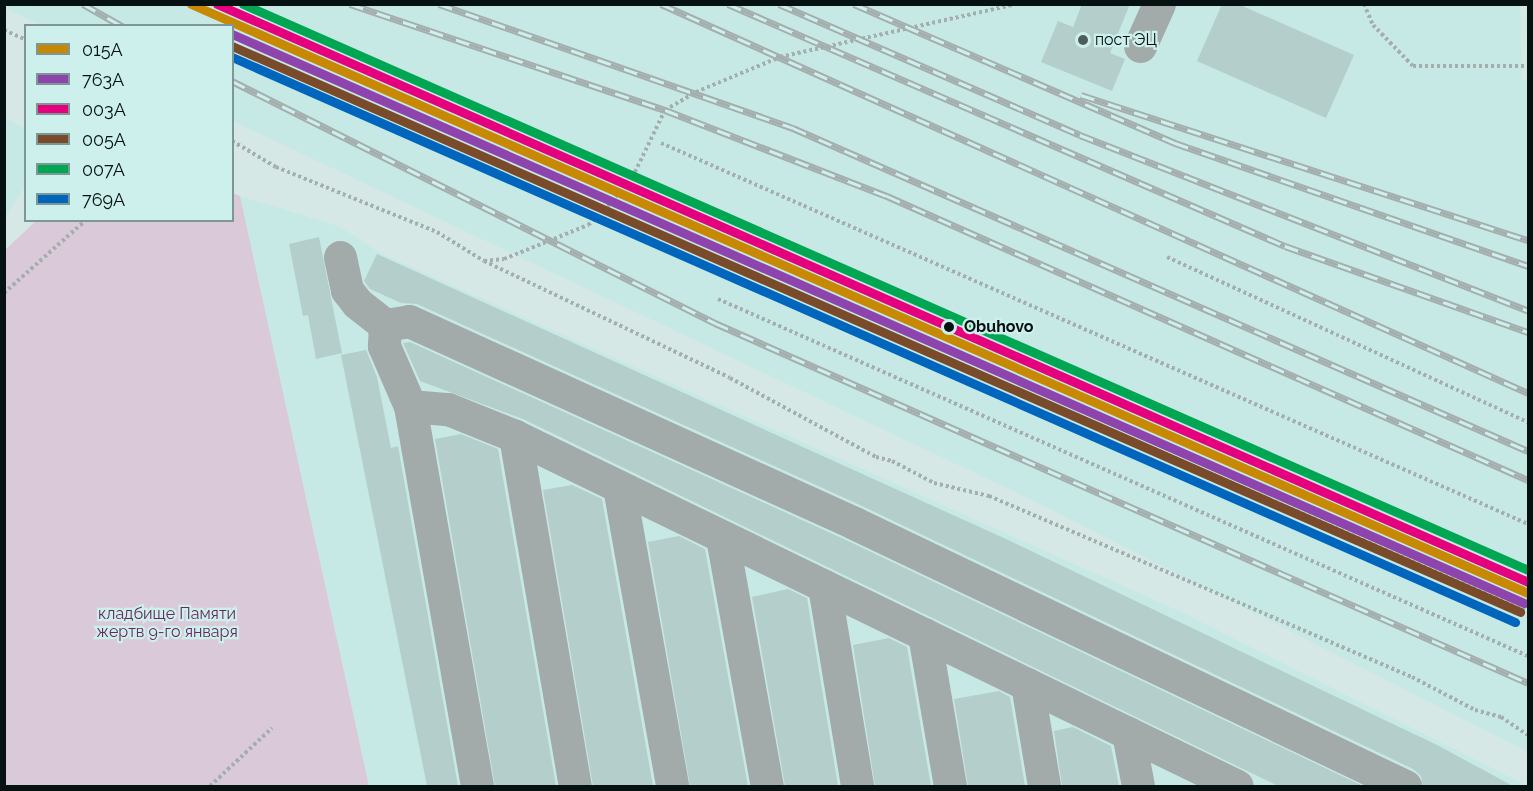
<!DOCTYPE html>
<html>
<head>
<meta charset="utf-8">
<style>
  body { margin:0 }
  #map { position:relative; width:1533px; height:791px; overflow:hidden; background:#d5e8e6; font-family:Raleway,sans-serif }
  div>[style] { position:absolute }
  .built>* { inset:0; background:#c7e9e5 }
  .green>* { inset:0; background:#d9c9d9 }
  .building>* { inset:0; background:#b4cecb }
  .path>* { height:4px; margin-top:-2px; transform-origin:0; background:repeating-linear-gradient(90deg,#a3aead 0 3px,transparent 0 6px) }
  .minor>* { height:33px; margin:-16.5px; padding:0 16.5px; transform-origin:16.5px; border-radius:16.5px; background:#a2aaaa }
  .rail>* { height:7px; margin-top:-3.5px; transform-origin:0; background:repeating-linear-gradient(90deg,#cdf0ec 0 14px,#a3aead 0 28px); box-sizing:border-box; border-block:2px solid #a3aead }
  .rail-1>* { height:9px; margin:-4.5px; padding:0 4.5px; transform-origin:4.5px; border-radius:4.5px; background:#c78803 }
  .rail-2>* { height:9px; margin:-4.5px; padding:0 4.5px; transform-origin:4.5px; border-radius:4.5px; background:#8e44ad }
  .rail-3>* { height:9px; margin:-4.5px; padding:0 4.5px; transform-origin:4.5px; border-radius:4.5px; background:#e5007d }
  .rail-4>* { height:9px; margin:-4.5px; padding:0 4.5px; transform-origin:4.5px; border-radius:4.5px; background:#7a4b2a }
  .rail-5>* { height:9px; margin:-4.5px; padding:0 4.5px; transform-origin:4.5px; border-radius:4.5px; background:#00a651 }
  .rail-6>* { height:9px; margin:-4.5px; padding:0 4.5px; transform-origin:4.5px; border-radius:4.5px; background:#0065bd }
  .dots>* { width:16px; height:16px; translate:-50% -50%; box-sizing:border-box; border:3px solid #cdf0ec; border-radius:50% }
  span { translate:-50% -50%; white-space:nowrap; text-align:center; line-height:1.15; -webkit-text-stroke:4.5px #cdf0ec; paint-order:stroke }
  .poi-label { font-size:16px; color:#061211 }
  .left { translate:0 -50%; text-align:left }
  .stop-label { font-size:16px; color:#061211; font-weight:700 }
  .park-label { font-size:16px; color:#6b275c }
  .frame { position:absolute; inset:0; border:6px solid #061211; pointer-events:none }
  .legend { position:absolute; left:24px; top:24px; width:210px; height:198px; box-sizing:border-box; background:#cdf0ec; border:2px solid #7d9794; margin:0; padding:8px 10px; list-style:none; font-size:18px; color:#061211 }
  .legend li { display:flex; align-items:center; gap:12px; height:30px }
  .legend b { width:30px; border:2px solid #7d9794 }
</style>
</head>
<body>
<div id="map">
  <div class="built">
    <div style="clip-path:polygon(4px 5px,1520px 5px,1522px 79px,1528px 81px,1528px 752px,1042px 505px,233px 121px,232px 26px,40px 25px,5px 8px)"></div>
    <div style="clip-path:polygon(5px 118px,25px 128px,26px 185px,5px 217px)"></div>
    <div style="clip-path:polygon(240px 196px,339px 226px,380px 253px,1177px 610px,1528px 786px,369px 786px)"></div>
  </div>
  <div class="green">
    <div style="clip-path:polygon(233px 193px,240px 196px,369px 786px,5px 786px,5px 250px,36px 221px,232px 220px)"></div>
  </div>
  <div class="building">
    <div style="clip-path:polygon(1082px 4px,1130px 4px,1110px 53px,1125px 59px,1112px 91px,1041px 62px,1058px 21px,1073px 27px)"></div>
    <div style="clip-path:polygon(1222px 4px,1238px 4px,1354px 55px,1326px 118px,1197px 61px)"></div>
    <div style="clip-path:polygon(319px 237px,342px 353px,316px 359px,308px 315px,303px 316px,289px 244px)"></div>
    <div style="clip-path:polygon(377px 254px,1006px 539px,1437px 745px,1513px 786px,1423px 786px,1421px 776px,1413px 769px,862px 506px,417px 304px,401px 303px,370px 289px,364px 281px)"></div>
    <div style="clip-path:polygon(410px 342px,846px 540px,1363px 786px,1278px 786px,523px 419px,420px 381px,403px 343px)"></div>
    <div style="clip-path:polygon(366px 350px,377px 377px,391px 448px,398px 446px,458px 786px,427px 786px,341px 355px)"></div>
    <div style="clip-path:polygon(461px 434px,498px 449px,556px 786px,495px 786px,435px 439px)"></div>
    <div style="clip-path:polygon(572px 485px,602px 499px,653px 786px,593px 786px,543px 490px)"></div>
    <div style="clip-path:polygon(679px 536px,705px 549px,748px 786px,690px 786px,648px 542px)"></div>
    <div style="clip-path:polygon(788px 589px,807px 598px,838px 786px,785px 786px,752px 597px)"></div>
    <div style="clip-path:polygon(889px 638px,907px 647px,931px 786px,875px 786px,853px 645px)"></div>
    <div style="clip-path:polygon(999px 691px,1010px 697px,1025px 786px,968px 786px,954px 699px)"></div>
    <div style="clip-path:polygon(1073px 727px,1111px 746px,1119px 786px,1062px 786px,1054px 731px)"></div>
  </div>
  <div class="path">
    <div style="left:1364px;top:4px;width:23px;rotate:67deg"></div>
    <div style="left:1373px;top:25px;width:57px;rotate:45.7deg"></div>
    <div style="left:1413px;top:66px;width:115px"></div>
    <div style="left:4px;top:30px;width:24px;rotate:24deg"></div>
    <div style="left:232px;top:141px;width:51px;rotate:30.6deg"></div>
    <div style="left:276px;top:167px;width:174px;rotate:22deg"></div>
    <div style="left:437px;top:232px;width:55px;rotate:31.7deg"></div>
    <div style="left:484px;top:261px;width:20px;rotate:-6deg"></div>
    <div style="left:504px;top:259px;width:91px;rotate:-22deg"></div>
    <div style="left:588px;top:225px;width:21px;rotate:-41deg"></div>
    <div style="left:604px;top:211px;width:50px;rotate:-51.5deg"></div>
    <div style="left:635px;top:172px;width:69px;rotate:-64.2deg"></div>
    <div style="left:665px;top:110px;width:36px;rotate:-30deg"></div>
    <div style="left:696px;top:92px;width:91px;rotate:-22.6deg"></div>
    <div style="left:780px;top:57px;width:244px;rotate:-12.6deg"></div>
    <div style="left:661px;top:143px;width:947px;rotate:23.72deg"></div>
    <div style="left:620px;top:216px;width:991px;rotate:23.56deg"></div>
    <div style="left:1167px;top:257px;width:397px;rotate:24.6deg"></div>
    <div style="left:484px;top:261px;width:272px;rotate:25.4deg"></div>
    <div style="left:730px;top:378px;width:166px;rotate:28.4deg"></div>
    <div style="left:876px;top:457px;width:16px;rotate:14deg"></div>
    <div style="left:892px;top:461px;width:47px;rotate:27.6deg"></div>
    <div style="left:934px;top:483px;width:57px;rotate:13.3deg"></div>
    <div style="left:989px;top:496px;width:258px;rotate:23.1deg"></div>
    <div style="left:1226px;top:597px;width:202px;rotate:23.3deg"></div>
    <div style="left:1412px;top:677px;width:71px;rotate:27.6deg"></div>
    <div style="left:1475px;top:710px;width:27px;rotate:15deg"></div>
    <div style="left:1501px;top:717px;width:32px;rotate:34deg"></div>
    <div style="left:4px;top:293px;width:110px;rotate:-41.7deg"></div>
    <div style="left:718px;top:299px;width:885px;rotate:23.79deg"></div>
    <div style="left:210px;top:786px;width:85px;rotate:-43.1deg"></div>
  </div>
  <div class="minor">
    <div style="left:1140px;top:46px;width:46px;rotate:-65.7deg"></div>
    <div style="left:340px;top:257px;width:34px;rotate:78deg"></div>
    <div style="left:347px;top:290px;width:16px;rotate:52deg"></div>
    <div style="left:357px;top:303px;width:36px;rotate:38deg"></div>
    <div style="left:385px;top:325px;width:24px;rotate:-9deg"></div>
    <div style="left:409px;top:321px;width:489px;rotate:24.4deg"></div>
    <div style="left:854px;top:523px;width:611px;rotate:25.52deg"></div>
    <div style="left:385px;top:325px;width:21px;rotate:93deg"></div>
    <div style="left:384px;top:346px;width:65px;rotate:66.6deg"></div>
    <div style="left:410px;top:406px;width:386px;rotate:80deg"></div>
    <div style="left:410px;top:406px;width:38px;rotate:5deg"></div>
    <div style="left:448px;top:409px;width:72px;rotate:21.9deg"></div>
    <div style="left:515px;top:436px;width:802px;rotate:25.86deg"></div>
    <div style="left:515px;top:436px;width:355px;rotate:80.3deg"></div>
    <div style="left:619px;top:487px;width:304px;rotate:79.9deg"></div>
    <div style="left:722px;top:537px;width:253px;rotate:79.8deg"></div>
    <div style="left:824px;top:586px;width:203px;rotate:80.6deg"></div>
    <div style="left:924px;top:634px;width:154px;rotate:80.3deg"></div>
    <div style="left:1027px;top:684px;width:103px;rotate:80.5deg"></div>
    <div style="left:1128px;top:733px;width:54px;rotate:79.3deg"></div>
  </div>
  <div class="rail">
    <div style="left:83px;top:4px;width:45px;rotate:29.4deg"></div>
    <div style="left:350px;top:4px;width:332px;rotate:18.6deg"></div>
    <div style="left:665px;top:110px;width:238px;rotate:21.2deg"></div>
    <div style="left:887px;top:196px;width:701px;rotate:23.9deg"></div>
    <div style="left:439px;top:4px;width:375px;rotate:19.3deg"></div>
    <div style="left:793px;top:128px;width:803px;rotate:23.72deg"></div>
    <div style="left:661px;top:4px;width:950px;rotate:24.16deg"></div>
    <div style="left:728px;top:4px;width:607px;rotate:23.48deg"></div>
    <div style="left:1285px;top:246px;width:258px;rotate:19.5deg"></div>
    <div style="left:779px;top:4px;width:328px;rotate:23.5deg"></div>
    <div style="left:1080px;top:135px;width:481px;rotate:21.4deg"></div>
    <div style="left:854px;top:4px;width:350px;rotate:23.4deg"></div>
    <div style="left:1175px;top:143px;width:374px;rotate:19.2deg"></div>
    <div style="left:232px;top:81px;width:540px;rotate:26.61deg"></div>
    <div style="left:715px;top:323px;width:889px;rotate:23.88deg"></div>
    <div style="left:1081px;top:95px;width:470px;rotate:18deg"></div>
  </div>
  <div class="rail-1">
    <div style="left:191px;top:4px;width:1461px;rotate:23.78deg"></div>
  </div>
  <div class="rail-2">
    <div style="left:232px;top:34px;width:1412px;rotate:23.77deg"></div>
  </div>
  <div class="rail-3">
    <div style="left:217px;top:4px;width:1433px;rotate:23.79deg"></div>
  </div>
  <div class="rail-4">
    <div style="left:232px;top:46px;width:1407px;rotate:23.72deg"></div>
  </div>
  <div class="rail-5">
    <div style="left:243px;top:4px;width:1404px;rotate:23.77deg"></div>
  </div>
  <div class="rail-6">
    <div style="left:232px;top:57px;width:1402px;rotate:23.77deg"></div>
  </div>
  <div class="dots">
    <div style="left:1083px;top:40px;background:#4e5d5c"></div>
    <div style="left:949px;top:327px;background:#061211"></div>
  </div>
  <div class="poi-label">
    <span class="left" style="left:1095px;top:40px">пост ЭЦ</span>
  </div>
  <div class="stop-label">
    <span class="left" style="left:964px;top:327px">Obuhovo</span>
  </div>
  <div class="park-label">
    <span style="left:167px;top:623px">кладбище Памяти<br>жертв 9-го января</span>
  </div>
  <div class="frame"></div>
  <ul class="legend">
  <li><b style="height:8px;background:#c78803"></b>015А</li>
  <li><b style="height:8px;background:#8e44ad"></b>763А</li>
  <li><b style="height:8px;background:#e5007d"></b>003А</li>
  <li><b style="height:8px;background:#7a4b2a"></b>005А</li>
  <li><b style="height:8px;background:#00a651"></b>007А</li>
  <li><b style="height:8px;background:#0065bd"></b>769А</li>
  </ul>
</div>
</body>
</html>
